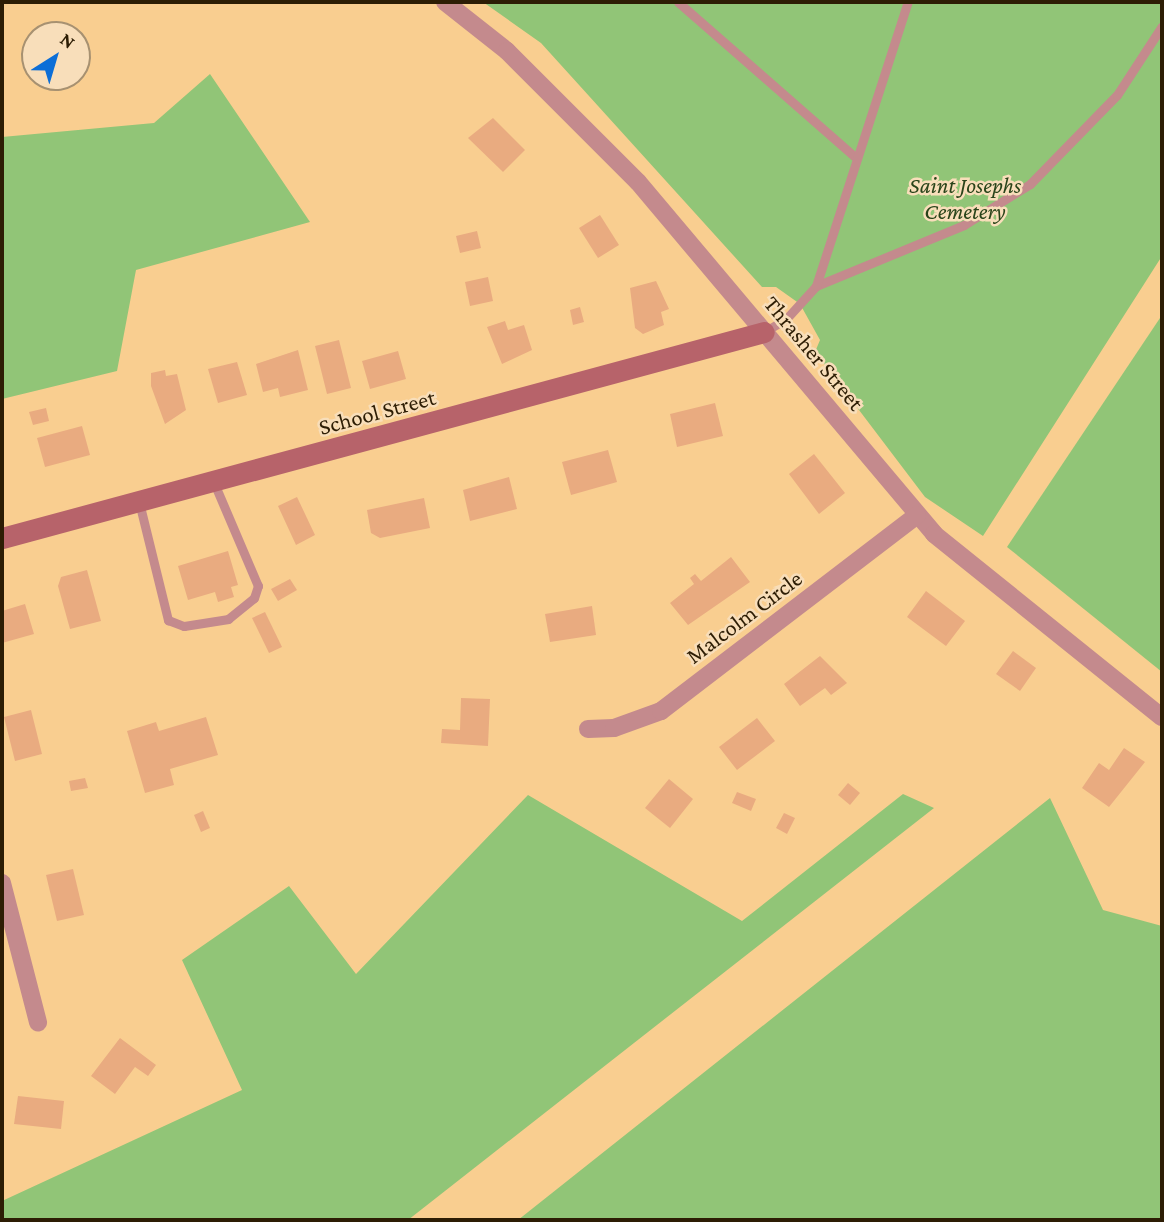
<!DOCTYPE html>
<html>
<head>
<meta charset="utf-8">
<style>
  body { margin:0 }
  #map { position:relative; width:1164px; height:1222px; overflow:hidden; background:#f9ce90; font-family:"Crimson Pro",serif }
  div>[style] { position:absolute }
  .green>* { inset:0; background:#91c577 }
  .building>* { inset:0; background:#e9ab80 }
  .lane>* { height:9px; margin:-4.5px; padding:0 4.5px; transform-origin:4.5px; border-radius:4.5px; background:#c48a8d }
  .street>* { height:18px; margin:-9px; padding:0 9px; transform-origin:9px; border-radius:9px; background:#c48a8d }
  .secondary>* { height:21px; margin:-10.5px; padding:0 10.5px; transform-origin:10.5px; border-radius:10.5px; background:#b7636a }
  span { translate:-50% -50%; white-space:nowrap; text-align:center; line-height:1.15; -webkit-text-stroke:5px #f8deba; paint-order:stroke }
  .park-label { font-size:23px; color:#29441a; font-style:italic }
  .street-label { font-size:23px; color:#2d1d04 }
  .frame { position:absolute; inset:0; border:4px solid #2d1d04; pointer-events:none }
  .north { position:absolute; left:21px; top:21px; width:70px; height:70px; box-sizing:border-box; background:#f8deba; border:2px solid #a79171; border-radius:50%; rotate:37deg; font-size:19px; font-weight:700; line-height:28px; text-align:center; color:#2d1d04 }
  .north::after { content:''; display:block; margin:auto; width:24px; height:32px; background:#0c6ed7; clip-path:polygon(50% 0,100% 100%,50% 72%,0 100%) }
</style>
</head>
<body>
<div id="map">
  <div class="green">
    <div style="clip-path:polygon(483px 2px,1162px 2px,1162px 256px,983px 536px,925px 497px,815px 352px,820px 340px,800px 304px,776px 287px,762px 287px,541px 43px)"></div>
    <div style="clip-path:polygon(210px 74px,310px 222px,136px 270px,117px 371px,2px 399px,2px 137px,154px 123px)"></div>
    <div style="clip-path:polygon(1162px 315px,1162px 672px,1007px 547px)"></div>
    <div style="clip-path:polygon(903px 794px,934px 808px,408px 1220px,2px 1220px,2px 1201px,242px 1090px,182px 960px,289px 886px,356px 974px,528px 795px,742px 921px)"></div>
    <div style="clip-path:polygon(1050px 798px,1103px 910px,1162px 926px,1162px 1220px,518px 1220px)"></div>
  </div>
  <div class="building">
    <div style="clip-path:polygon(493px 118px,525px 150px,503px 172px,468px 138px)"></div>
    <div style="clip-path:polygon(600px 215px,619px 245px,598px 258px,579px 228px)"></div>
    <div style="clip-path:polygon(477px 231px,481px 248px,460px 253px,456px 236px)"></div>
    <div style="clip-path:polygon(488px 277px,493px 301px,470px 306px,465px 282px)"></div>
    <div style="clip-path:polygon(656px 281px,669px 309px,661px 312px,664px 325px,643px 334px,635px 328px,630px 288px)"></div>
    <div style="clip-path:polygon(580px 307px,584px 322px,573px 325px,570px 310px)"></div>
    <div style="clip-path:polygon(505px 321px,508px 330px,524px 325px,532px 350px,502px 364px,487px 327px)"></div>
    <div style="clip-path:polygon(339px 340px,351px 388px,327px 394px,315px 346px)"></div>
    <div style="clip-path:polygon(298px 350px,308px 390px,280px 397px,278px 388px,263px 392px,256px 364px)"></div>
    <div style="clip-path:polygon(398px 351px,406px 379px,370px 389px,362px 361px)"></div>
    <div style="clip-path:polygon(237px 362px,247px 395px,218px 403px,208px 369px)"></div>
    <div style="clip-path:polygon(165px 370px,166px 376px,177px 374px,186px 410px,165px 424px,151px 386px,151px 373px)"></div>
    <div style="clip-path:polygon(715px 403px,723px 436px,677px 447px,670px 414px)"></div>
    <div style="clip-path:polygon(46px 408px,49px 421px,33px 425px,29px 412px)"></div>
    <div style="clip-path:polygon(82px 426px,90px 455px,45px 467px,37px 438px)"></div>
    <div style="clip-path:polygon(608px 450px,617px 482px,571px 495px,562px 462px)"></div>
    <div style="clip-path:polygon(814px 454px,845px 493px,819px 514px,789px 474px)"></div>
    <div style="clip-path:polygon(509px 477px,517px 509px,470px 521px,463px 490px)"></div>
    <div style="clip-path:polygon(297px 497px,315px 535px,296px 545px,278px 506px)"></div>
    <div style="clip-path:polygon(424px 498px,430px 528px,380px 538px,371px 533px,367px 510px)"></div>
    <div style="clip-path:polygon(228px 551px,238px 585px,231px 587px,234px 597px,218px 602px,215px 592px,188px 600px,178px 566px)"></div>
    <div style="clip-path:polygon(731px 557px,750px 582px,688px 625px,670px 603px,694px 584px,690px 578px,695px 574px,701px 581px)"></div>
    <div style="clip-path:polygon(87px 570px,101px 621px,70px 629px,58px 586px,61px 577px)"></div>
    <div style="clip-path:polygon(290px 579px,297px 590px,278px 601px,271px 589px)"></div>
    <div style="clip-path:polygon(926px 591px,965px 621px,946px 646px,907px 617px)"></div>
    <div style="clip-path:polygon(25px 604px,34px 634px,2px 643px,2px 611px)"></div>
    <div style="clip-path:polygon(592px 606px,596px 635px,550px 642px,545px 614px)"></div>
    <div style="clip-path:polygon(265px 612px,282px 647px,269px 653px,252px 618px)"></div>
    <div style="clip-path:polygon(1013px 651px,1036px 668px,1020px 691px,996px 674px)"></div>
    <div style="clip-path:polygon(820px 656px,847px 683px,831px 695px,825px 688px,800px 706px,784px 684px)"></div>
    <div style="clip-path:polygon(461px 698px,490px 699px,488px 746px,441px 743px,442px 729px,460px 730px)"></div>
    <div style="clip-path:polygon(31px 710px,42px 754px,15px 761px,4px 717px)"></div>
    <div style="clip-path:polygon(206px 717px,218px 755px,170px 769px,174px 785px,145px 793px,127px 731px,156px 722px,159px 731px)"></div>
    <div style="clip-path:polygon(757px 718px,775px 741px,737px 770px,719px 747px)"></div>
    <div style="clip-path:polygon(1124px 748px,1145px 762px,1109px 807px,1082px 788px,1099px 763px,1109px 770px)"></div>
    <div style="clip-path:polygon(85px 778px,88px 788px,71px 791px,69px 781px)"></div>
    <div style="clip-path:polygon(669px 779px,693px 799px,670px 828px,645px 808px)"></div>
    <div style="clip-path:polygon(848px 783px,860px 793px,850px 805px,838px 795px)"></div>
    <div style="clip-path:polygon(737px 792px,756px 799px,751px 811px,732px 803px)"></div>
    <div style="clip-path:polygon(203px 811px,210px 828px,201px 832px,194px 815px)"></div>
    <div style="clip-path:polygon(784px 813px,795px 818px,787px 834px,776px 828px)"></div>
    <div style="clip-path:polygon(73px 869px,84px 915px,57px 921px,46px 875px)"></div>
    <div style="clip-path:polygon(120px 1038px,156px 1065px,148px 1076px,135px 1067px,115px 1094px,91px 1076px)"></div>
    <div style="clip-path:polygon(18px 1096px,64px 1101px,61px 1129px,14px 1124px)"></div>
  </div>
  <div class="lane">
    <div style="left:678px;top:2px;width:234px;rotate:41.2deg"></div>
    <div style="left:816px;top:286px;width:160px;rotate:-22.4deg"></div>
    <div style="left:964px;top:225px;width:78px;rotate:-31.8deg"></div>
    <div style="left:1030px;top:184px;width:124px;rotate:-45.7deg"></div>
    <div style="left:1117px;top:95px;width:82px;rotate:-56.9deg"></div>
    <div style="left:764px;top:332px;width:26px;rotate:-31deg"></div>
    <div style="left:786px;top:319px;width:45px;rotate:-47.7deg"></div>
    <div style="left:816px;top:286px;width:299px;rotate:-72.1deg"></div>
    <div style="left:139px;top:502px;width:122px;rotate:76.2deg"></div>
    <div style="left:168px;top:620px;width:17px;rotate:21deg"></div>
    <div style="left:184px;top:626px;width:45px;rotate:-9deg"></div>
    <div style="left:228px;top:619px;width:33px;rotate:-39deg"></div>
    <div style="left:254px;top:598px;width:13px;rotate:-72deg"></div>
    <div style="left:258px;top:586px;width:112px;rotate:-113.1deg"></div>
  </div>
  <div class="street">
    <div style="left:445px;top:2px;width:79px;rotate:38.3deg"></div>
    <div style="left:507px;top:51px;width:185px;rotate:45deg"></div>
    <div style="left:638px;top:182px;width:460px;rotate:49.9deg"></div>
    <div style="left:934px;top:534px;width:292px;rotate:38.8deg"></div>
    <div style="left:588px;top:729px;width:26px;rotate:-2deg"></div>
    <div style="left:614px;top:728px;width:50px;rotate:-19.9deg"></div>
    <div style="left:661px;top:711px;width:322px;rotate:-37.4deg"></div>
    <div style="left:2px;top:883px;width:144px;rotate:75.5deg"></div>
  </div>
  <div class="secondary">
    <div style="left:2px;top:538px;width:789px;rotate:-15.13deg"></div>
  </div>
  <div class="park-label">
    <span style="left:965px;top:198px">Saint Josephs<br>Cemetery</span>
  </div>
  <div class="street-label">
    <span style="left:814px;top:353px;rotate:50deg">Thrasher Street</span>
    <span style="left:377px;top:412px;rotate:-15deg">School Street</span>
    <span style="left:744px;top:617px;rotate:-37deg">Malcolm Circle</span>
  </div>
  <div class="frame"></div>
  <div class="north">N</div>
</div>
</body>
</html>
